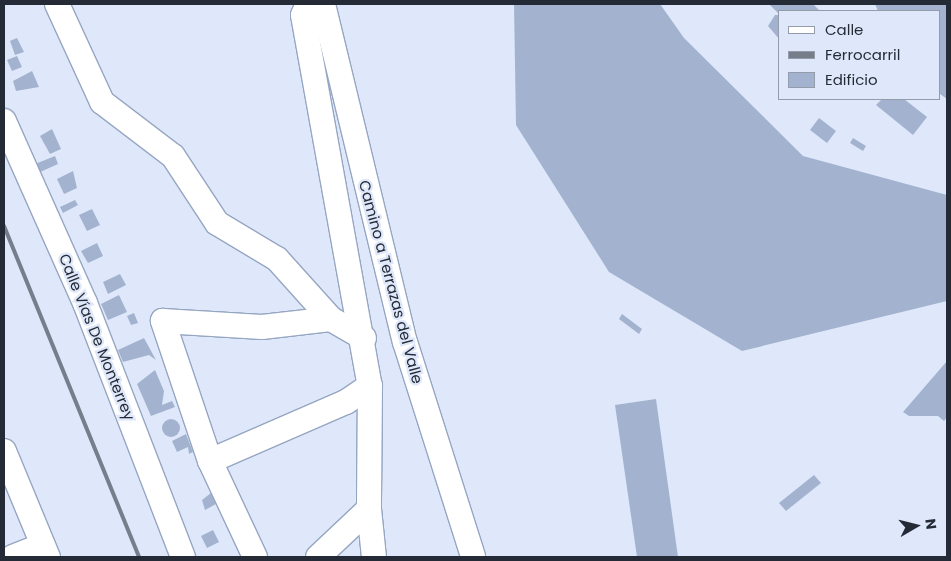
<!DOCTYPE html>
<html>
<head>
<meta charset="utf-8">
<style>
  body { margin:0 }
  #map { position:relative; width:951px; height:561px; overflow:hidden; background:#dee8fa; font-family:Poppins,sans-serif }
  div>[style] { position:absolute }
  .building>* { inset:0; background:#a3b3cf }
  .round { border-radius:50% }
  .roads { filter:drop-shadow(1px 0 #96a6c2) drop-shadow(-1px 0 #96a6c2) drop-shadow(0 1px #96a6c2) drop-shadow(0 -1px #96a6c2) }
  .minor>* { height:24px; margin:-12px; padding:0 12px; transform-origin:12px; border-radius:12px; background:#fff }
  .rail>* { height:4px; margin:-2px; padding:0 2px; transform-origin:2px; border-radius:2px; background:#767e8c }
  span { translate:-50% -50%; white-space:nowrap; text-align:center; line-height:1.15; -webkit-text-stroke:4.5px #dee8fa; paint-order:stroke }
  .street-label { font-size:15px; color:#252b36 }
  .frame { position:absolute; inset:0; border:5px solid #252b36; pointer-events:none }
  .legend { position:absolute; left:778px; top:10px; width:162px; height:90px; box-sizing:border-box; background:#dee8fa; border:1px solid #949cac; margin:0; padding:6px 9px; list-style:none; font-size:15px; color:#252b36 }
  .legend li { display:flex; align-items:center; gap:10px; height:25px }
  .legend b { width:25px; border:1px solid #949cac }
  .north { position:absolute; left:891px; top:501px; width:50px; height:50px; -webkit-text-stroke:4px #dee8fa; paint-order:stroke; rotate:82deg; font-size:14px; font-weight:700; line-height:20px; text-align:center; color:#252b36 }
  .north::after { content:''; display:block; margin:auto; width:18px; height:22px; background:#252b36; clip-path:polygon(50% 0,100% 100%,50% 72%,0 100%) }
</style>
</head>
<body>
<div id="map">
  <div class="building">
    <div style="clip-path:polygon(514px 4px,660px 4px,684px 38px,803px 156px,947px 195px,947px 301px,742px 351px,609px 272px,516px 125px)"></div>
    <div style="clip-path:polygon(769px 4px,813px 4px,820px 11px,780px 11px,780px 15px)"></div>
    <div style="clip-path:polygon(875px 4px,947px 4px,947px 99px,940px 94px,940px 11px,878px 11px)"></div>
    <div style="clip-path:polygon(775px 15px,780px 15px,780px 40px,768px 26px)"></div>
    <div style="clip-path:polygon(17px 38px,24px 52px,15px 55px,10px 41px)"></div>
    <div style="clip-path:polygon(17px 56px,22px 67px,12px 71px,7px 60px)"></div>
    <div style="clip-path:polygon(32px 71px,39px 87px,16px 91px,13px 81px)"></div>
    <div style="clip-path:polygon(882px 99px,904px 99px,927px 117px,913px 135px,876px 105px)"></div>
    <div style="clip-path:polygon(819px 118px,836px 131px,827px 143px,810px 130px)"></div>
    <div style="clip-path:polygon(52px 129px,61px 149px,50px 154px,40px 136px)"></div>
    <div style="clip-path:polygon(853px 138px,866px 146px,863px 151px,850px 143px)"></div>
    <div style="clip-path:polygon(55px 156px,58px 164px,38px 173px,35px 164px)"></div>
    <div style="clip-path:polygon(73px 171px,77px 188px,64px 194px,57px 179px)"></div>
    <div style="clip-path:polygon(75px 200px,78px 205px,63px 213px,60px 207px)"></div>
    <div style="clip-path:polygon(92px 209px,100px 225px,87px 231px,79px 215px)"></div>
    <div style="clip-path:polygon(97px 243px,103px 256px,88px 263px,81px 251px)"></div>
    <div style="clip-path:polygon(120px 274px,126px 285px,108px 294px,103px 282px)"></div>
    <div style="clip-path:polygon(119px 295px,127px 312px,108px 320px,101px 304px)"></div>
    <div style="clip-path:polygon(134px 313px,138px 323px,131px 325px,127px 316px)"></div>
    <div style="clip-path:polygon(622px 314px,642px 329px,639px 334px,619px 319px)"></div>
    <div style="clip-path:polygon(144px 338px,156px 360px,149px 355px,123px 362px,118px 350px)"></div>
    <div style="clip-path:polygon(947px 361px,947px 417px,944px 421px,938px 416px,909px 416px,903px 412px)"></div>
    <div style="clip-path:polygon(155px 370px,164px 391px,162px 405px,172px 401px,175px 407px,151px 416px,137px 384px)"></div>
    <div style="clip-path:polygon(656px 399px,678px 557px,637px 557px,615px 405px)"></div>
    <div class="round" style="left:162px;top:419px;width:18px;height:18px"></div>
    <div style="clip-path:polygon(186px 434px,193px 452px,189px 454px,188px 447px,177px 452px,172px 441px)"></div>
    <div style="clip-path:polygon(814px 475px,821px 483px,786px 511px,779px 503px)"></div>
    <div style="clip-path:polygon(211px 493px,216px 504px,205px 510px,202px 500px)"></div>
    <div style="clip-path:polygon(213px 530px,219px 542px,207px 548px,201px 536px)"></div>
  </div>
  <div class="roads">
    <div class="minor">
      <div style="left:57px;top:4px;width:108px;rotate:65.3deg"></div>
      <div style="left:102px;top:102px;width:89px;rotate:37.3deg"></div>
      <div style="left:173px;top:156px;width:80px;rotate:56.7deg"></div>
      <div style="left:217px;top:223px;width:70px;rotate:31deg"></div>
      <div style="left:277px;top:259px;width:81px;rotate:48deg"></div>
      <div style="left:308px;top:4px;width:12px;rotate:114deg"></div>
      <div style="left:303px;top:15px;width:377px;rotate:79.8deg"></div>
      <div style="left:370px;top:386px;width:123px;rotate:90.5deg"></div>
      <div style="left:369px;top:509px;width:70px;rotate:136.7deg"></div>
      <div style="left:323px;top:4px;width:348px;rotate:76.4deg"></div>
      <div style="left:405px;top:342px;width:225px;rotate:72.4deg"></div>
      <div style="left:4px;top:121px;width:199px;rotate:66deg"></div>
      <div style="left:85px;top:303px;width:272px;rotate:68.9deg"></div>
      <div style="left:4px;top:451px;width:115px;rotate:67.5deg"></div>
      <div style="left:210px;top:461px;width:148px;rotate:-23.5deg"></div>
      <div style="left:346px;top:402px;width:29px;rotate:-34deg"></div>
      <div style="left:369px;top:509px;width:48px;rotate:84.1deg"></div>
      <div style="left:13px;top:557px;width:32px;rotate:-22deg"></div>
      <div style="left:255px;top:557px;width:106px;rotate:-115.1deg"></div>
      <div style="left:210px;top:461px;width:148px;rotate:-108.6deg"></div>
      <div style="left:163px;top:321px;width:99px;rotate:3.5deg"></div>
      <div style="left:262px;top:327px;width:69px;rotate:-6.6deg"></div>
      <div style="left:331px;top:319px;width:38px;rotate:30deg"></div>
    </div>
  </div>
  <div class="rail">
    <div style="left:4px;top:226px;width:357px;rotate:67.8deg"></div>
  </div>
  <div class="street-label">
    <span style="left:391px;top:282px;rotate:75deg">Camino a Terrazas del Valle</span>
    <span style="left:97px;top:337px;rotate:68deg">Calle Vías De Monterrey</span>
  </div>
  <div class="frame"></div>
  <ul class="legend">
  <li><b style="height:6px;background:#fff"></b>Calle</li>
  <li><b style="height:6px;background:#767e8c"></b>Ferrocarril</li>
  <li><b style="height:14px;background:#a3b3cf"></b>Edificio</li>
  </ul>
  <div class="north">N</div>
</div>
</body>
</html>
